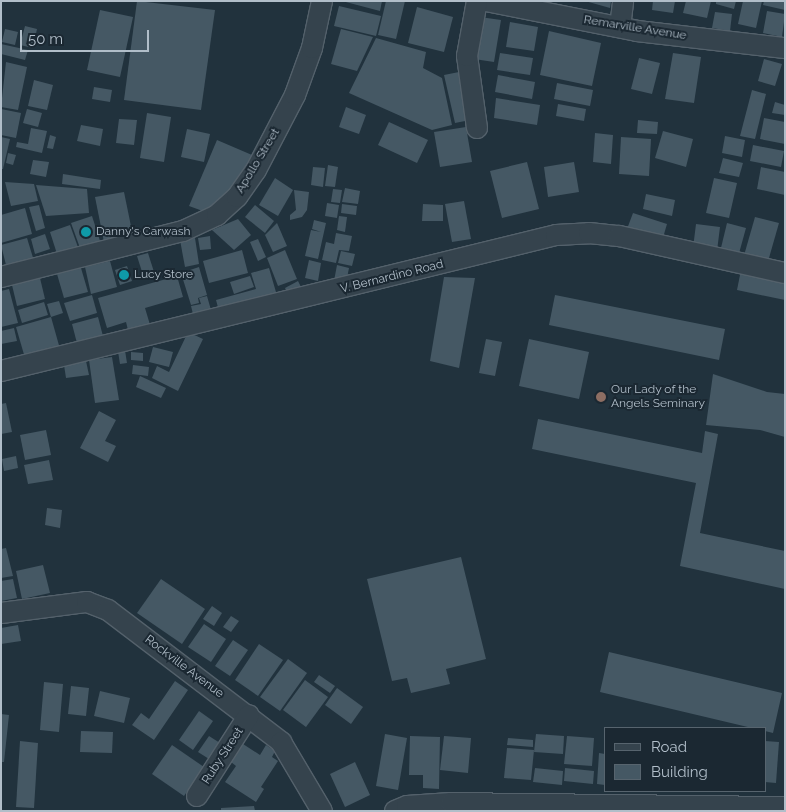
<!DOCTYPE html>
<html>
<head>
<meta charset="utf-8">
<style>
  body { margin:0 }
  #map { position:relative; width:786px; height:812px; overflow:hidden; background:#21323d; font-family:Raleway,sans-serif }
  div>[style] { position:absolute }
  .building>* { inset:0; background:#455864 }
  .roads { filter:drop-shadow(1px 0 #54616b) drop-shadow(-1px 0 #54616b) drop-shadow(0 1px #54616b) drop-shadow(0 -1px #54616b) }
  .street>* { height:20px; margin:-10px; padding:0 10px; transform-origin:10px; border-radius:10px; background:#35434d }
  .dots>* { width:14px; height:14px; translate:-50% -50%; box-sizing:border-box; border:2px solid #1b2832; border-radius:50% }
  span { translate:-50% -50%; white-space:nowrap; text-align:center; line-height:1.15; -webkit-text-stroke:4px #1b2832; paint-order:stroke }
  .street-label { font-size:12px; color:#b1bec9 }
  .poi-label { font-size:12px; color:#b1bec9 }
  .left { translate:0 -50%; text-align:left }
  .frame { position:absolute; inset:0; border:2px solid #b1bec9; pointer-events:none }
  .legend { position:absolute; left:604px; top:727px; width:162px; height:65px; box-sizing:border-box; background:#1b2832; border:1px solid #57646e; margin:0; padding:6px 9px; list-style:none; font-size:15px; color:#b1bec9 }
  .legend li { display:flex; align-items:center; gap:10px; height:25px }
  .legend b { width:25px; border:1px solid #57646e }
  .scale { position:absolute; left:20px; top:30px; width:129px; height:22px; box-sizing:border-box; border:2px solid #b1bec9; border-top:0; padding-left:6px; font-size:15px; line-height:18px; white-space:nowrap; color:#b1bec9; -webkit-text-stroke:4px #1b2832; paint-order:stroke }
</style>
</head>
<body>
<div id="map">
  <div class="building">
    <div style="clip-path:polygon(137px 1px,215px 10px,201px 110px,124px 100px)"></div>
    <div style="clip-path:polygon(342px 1px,382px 1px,380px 11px)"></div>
    <div style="clip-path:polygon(386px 1px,405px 1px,396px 39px,378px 35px)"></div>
    <div style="clip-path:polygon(585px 1px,611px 1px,610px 8px)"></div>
    <div style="clip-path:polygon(653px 1px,675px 1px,673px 13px,652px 10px)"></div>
    <div style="clip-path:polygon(686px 1px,711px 1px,707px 18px,683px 13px)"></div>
    <div style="clip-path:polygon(716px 1px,736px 1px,734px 9px,716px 4px)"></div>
    <div style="clip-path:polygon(743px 1px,762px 1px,756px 28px,738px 24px)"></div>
    <div style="clip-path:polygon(764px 1px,785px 1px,785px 10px,763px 5px)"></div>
    <div style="clip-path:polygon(339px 6px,381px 16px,376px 36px,334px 26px)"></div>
    <div style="clip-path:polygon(417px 7px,453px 17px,444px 52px,408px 43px)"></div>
    <div style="clip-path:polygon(100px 10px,133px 17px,120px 77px,87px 70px)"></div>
    <div style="clip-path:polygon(767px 11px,785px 14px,782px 37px,763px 33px)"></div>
    <div style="clip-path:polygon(715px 12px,732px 14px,730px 31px,712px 28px)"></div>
    <div style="clip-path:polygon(480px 17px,501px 20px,494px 62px,474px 59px)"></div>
    <div style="clip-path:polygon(510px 22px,538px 27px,534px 51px,506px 47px)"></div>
    <div style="clip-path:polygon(25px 26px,37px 29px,33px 48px,20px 45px)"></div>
    <div style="clip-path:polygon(5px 29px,18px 32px,15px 45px,2px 42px)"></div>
    <div style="clip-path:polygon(341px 29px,373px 37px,357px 71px,331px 64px)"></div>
    <div style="clip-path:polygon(549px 31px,601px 43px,592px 86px,540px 75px)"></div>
    <div style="clip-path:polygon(376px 38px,426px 52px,423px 68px,442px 78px,452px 125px,432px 130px,349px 93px)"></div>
    <div style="clip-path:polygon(1px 44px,28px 50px,25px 60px,1px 54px)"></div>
    <div style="clip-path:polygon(500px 53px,533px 58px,530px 75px,497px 70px)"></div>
    <div style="clip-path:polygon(673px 53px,701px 57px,694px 103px,665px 99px)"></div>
    <div style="clip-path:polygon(639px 58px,660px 63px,652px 94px,631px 89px)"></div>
    <div style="clip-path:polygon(764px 59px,782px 64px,775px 86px,758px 81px)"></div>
    <div style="clip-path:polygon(6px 62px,27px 67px,18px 110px,1px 107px)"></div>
    <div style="clip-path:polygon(459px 72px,470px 120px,455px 123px,444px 75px)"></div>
    <div style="clip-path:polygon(498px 75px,535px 82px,532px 99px,495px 92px)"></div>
    <div style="clip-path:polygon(34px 80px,53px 85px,47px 110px,28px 106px)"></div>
    <div style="clip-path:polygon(557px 83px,593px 90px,590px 106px,554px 99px)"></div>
    <div style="clip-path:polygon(94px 87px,112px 90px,110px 102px,92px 99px)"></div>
    <div style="clip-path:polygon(752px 90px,766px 94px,755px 139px,740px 136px)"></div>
    <div style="clip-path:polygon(496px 98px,540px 105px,537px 125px,494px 118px)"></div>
    <div style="clip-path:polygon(775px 102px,785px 105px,785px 115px,772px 113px)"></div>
    <div style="clip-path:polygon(558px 104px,586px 109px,584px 121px,556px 116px)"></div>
    <div style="clip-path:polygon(346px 107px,366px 115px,359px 134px,339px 127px)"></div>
    <div style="clip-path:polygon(1px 109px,21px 113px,16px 138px,1px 135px)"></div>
    <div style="clip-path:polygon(27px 109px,42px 113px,38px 127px,23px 123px)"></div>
    <div style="clip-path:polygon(147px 113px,171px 117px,164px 162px,140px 158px)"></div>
    <div style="clip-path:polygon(764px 118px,785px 122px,785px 144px,760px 139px)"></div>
    <div style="clip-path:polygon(119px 119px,137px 120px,134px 145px,116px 143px)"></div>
    <div style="clip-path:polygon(638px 120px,658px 122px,657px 134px,637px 133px)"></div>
    <div style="clip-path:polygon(389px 122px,428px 140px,417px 163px,378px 145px)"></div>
    <div style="clip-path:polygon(81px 125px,103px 129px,100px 146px,77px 141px)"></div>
    <div style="clip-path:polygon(466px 127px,472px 162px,440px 167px,434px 132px)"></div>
    <div style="clip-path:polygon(31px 128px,47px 131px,42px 153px,16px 147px,17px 142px,28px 144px)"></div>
    <div style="clip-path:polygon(187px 129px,210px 134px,204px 162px,181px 157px)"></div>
    <div style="clip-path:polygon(663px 131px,693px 139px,686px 167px,655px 158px)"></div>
    <div style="clip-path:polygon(595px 133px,613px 135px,611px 164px,593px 162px)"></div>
    <div style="clip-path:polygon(50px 135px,56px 137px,53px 149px,47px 148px)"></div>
    <div style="clip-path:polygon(725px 136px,745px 140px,742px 157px,722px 153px)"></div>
    <div style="clip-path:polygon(1px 137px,10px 139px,3px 169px,1px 169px)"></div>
    <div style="clip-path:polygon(621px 137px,651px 139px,649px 176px,619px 174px)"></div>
    <div style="clip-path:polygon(217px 140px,252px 155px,229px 199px,211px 214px,189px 206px)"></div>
    <div style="clip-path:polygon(753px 145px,784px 151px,781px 167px,750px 161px)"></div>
    <div style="clip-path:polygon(8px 153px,16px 155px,13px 165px,6px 163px)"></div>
    <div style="clip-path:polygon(723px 158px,743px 163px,739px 177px,719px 173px)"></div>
    <div style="clip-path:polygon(33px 160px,49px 162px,46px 177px,30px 174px)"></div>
    <div style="clip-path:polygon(527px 162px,539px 209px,502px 218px,490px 171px)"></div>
    <div style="clip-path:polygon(574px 162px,579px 192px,548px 197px,544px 167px)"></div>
    <div style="clip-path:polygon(328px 165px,338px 167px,335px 187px,325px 186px)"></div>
    <div style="clip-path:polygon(313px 167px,325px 168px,323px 187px,311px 185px)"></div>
    <div style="clip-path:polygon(761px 167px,785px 172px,785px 195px,757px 189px)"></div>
    <div style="clip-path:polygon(63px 174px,101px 180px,100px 189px,62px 184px)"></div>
    <div style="clip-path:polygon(275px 178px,293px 190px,278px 216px,259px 205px)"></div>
    <div style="clip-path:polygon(714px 178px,737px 183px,729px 218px,706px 213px)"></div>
    <div style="clip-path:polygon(5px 182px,34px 184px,38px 201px,11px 206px)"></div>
    <div style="clip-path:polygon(36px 185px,87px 189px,89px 213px,46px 216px)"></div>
    <div style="clip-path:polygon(345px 188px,360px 191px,358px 204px,342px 202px)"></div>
    <div style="clip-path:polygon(333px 189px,342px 190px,340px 203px,331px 202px)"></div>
    <div style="clip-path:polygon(294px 190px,309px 192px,307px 210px,302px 217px,290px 220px,290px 215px,296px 210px)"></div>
    <div style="clip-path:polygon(124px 192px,133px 236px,104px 242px,95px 197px)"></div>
    <div style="clip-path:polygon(646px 194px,675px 200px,672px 216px,643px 209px)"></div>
    <div style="clip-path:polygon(464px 201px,471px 239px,452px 242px,445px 204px)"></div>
    <div style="clip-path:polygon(327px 203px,339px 205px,337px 218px,325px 216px)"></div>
    <div style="clip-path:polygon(342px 204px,357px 206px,356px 215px,341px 213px)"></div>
    <div style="clip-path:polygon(423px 204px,443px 205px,443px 221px,422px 221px)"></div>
    <div style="clip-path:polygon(39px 205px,45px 228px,36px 231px,29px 207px)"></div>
    <div style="clip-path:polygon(255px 205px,274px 221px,265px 233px,245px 217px)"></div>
    <div style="clip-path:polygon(25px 208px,32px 234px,1px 243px,1px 215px)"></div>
    <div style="clip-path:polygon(633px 213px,667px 224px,662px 241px,627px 229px)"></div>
    <div style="clip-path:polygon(92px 216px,100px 241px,80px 248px,71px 223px)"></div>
    <div style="clip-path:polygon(339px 216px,347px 217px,345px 232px,337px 230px)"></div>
    <div style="clip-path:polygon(755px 217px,779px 223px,767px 265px,743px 259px)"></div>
    <div style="clip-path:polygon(238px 219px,251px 235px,234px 250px,212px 230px)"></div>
    <div style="clip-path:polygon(314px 220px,326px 223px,318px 259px,305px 256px,311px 230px,321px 232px,312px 229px)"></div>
    <div style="clip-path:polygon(277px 223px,287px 246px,273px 252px,265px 235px)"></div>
    <div style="clip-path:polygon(727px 223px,746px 228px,738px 257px,720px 252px)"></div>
    <div style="clip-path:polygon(696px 224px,720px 227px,717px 251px,693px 248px)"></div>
    <div style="clip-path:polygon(70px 225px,79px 250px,58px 257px,50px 232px)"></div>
    <div style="clip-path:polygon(336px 233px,352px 236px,349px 251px,339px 250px,336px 263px,322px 260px,326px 242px,334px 244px)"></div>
    <div style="clip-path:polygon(45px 234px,50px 249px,35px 254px,31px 239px)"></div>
    <div style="clip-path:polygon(210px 236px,211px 249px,200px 250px,198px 238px)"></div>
    <div style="clip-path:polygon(27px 238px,34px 261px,7px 269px,1px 245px)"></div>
    <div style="clip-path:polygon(195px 238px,199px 264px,185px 267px,180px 240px)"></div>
    <div style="clip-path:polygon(258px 239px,266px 257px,258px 261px,250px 242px)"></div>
    <div style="clip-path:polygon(242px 250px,248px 273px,209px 283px,203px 261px)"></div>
    <div style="clip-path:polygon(285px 250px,297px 279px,278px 286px,267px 258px)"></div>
    <div style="clip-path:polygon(341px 251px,355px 254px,352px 266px,338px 263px)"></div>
    <div style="clip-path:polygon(148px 253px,154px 272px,143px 275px,137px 256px)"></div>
    <div style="clip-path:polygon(309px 260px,321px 263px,318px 281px,305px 278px)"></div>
    <div style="clip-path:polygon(110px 261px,117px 287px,91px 294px,85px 267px)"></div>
    <div style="clip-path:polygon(337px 265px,349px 268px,346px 283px,334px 281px)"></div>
    <div style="clip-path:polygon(127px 266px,132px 281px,120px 285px,115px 270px)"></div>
    <div style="clip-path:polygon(199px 267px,207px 295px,198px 298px,199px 303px,191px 305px,181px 273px)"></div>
    <div style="clip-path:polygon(81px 268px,88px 292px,64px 298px,57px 274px)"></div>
    <div style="clip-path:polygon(269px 268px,278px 299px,220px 315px,216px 300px,256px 289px,251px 273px)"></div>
    <div style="clip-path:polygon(741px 270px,785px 279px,785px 300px,737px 290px)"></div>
    <div style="clip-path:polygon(177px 276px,183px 297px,145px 308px,151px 328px,129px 334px,126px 322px,107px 328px,98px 298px)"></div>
    <div style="clip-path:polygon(250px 276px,254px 287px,234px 294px,230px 282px)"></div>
    <div style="clip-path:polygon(444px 277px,475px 278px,459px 368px,430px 361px)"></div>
    <div style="clip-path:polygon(40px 278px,45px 299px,17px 306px,12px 285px)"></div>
    <div style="clip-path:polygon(298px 281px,303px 291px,290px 298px,285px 288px)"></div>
    <div style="clip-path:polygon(9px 289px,18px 323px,1px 327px,1px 291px)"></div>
    <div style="clip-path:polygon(92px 295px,97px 313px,70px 321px,64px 303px)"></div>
    <div style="clip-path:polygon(555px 295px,725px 329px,719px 360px,549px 325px)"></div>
    <div style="clip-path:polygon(207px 296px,211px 310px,193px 314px,191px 306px,201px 304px,199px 298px)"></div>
    <div style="clip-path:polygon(59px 301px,63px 313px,51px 317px,47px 304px)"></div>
    <div style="clip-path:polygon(44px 302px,48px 315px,22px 323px,18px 310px)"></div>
    <div style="clip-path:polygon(51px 317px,60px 349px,25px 358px,16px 327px)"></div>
    <div style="clip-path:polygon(98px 317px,104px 340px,78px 347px,72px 324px)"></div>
    <div style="clip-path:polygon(14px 328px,17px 341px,1px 344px,1px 331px)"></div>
    <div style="clip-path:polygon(188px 332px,203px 339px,178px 391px,152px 378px,157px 366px,169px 372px)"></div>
    <div style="clip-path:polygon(486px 339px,502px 342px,495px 376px,479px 373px)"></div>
    <div style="clip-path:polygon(529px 339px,589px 352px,579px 399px,519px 386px)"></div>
    <div style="clip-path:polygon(124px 344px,127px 363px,120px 364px,117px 345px)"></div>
    <div style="clip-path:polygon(153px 347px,173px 352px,169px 367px,149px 362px)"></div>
    <div style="clip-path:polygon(131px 352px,143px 353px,143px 361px,131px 360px)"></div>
    <div style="clip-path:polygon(112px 357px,119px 400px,95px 403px,89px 360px)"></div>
    <div style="clip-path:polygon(86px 361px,89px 375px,66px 378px,64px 365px)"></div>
    <div style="clip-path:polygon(133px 365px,149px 367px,148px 376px,132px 374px)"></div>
    <div style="clip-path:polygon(713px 374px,767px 392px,785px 394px,785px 437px,760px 430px,706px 425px)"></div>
    <div style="clip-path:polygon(140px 376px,166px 388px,161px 398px,136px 387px)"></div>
    <div style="clip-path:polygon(6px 403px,12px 432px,1px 434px,1px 404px)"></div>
    <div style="clip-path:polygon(99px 411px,116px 420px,105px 441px,116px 446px,108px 462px,80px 448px)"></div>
    <div style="clip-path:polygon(538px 419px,702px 453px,705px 431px,718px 434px,700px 533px,785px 551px,785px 589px,680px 566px,696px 483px,532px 449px)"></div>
    <div style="clip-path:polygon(46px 430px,51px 455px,25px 460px,20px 435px)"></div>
    <div style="clip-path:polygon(16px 456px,18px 468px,4px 471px,2px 459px)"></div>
    <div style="clip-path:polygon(49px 460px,53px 480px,28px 484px,24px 465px)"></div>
    <div style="clip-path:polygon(47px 508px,62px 510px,60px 528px,45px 525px)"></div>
    <div style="clip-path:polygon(6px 548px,13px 576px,1px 578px,1px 549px)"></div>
    <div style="clip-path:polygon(461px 557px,486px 659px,446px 669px,450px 684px,411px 693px,407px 678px,392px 681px,367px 579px)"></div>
    <div style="clip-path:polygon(43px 565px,50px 593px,22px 599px,16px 571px)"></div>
    <div style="clip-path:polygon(13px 579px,17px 598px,1px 601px,1px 581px)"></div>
    <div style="clip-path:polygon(161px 579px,205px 609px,182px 644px,137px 613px)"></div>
    <div style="clip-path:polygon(212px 606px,222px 613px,214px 626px,203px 619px)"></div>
    <div style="clip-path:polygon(231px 616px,239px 621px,231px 632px,223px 627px)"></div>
    <div style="clip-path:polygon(204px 624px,226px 639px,211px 662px,188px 647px)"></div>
    <div style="clip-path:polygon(18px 625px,21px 641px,1px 644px,1px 628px)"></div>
    <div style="clip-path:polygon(233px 640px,248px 650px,230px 676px,215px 666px)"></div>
    <div style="clip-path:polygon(259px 644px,283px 660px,258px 696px,235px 680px)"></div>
    <div style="clip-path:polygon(609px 652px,782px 693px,773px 733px,765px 731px,765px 728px,752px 728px,600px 692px)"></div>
    <div style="clip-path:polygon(288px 659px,307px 673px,280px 711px,260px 697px)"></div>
    <div style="clip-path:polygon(319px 675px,335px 686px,330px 693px,314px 682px)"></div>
    <div style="clip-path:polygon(305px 680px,328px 697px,306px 727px,283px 710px)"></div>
    <div style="clip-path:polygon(175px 681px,188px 690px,154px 740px,132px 725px,141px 713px,149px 719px)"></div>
    <div style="clip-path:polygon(44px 682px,63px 684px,59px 732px,40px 730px)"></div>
    <div style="clip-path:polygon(71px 686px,89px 688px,86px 716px,68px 714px)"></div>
    <div style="clip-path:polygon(337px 688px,363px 707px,351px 724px,325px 705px)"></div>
    <div style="clip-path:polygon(100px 691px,130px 698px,124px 723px,94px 716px)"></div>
    <div style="clip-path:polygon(199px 711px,213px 721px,193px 750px,179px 740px)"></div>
    <div style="clip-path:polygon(1px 714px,9px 715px,4px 762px,1px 762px)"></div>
    <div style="clip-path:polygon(81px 731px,113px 732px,112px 753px,80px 752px)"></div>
    <div style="clip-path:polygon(385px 734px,407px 738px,398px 790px,376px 786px)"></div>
    <div style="clip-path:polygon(536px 734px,564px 736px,563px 754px,534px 752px)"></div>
    <div style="clip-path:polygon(209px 736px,220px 743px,209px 759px,198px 752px)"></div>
    <div style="clip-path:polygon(410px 736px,440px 737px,439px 789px,423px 788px,423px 775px,409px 775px)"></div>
    <div style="clip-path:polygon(444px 736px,471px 738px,468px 773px,440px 770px)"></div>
    <div style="clip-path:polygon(567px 736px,594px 738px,592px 766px,564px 764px)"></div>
    <div style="clip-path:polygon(508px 738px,533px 740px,533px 747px,507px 745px)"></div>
    <div style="clip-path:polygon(20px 741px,38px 743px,34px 808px,16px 807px)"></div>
    <div style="clip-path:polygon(765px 741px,779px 742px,776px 783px,765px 782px)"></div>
    <div style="clip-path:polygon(243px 744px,260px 755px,266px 745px,275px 751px,272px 757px,278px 761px,261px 787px,264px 789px,256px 802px,225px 782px,236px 766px,231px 762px)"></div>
    <div style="clip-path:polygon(172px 745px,204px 767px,184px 796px,152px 774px)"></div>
    <div style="clip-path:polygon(507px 748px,534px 750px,531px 780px,504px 778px)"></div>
    <div style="clip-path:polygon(599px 753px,605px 754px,605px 785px,597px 784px)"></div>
    <div style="clip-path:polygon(355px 762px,370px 795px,345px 807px,330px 774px)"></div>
    <div style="clip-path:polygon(535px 768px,563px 771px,562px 785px,533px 782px)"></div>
    <div style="clip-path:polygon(565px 768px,594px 771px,593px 784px,564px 781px)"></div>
    <div style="clip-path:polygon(254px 806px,255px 811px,221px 811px,221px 808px)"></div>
  </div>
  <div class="roads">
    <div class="street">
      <div style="left:486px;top:1px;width:154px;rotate:11.2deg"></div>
      <div style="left:637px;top:31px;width:149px;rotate:6.6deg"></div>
      <div style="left:620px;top:27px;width:26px;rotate:-83deg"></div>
      <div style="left:477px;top:128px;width:73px;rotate:-97.9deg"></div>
      <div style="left:467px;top:56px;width:56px;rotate:-79.7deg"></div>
      <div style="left:1px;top:277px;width:188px;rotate:-14.2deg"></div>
      <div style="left:183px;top:231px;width:38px;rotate:-25deg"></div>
      <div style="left:217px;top:215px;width:27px;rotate:-42deg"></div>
      <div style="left:237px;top:197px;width:33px;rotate:-55deg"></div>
      <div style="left:256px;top:170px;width:85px;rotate:-62.5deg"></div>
      <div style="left:295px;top:95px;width:50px;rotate:-70.1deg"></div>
      <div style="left:312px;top:48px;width:48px;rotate:-78deg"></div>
      <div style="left:1px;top:371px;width:571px;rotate:-13.77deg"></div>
      <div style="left:556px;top:235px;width:33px;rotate:-3deg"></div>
      <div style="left:589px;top:233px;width:30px;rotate:6deg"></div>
      <div style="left:619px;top:236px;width:170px;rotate:12.6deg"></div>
      <div style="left:1px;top:613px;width:87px;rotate:-7.3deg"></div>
      <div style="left:87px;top:602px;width:22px;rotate:21deg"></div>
      <div style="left:108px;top:610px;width:218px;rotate:37.3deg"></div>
      <div style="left:281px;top:742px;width:80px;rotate:59.3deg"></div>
      <div style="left:197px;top:796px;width:96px;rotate:-57.3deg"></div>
      <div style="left:395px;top:811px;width:13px;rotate:-23deg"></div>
      <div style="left:407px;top:806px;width:44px;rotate:-3.9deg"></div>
      <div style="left:451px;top:803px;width:334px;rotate:0.7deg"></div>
    </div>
  </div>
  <div class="dots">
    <div style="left:86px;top:232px;background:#0f9aa8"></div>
    <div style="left:124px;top:275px;background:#0f9aa8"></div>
    <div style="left:601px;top:397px;background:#8d6e63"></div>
  </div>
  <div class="street-label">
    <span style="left:635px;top:28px;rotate:9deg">Remarville Avenue</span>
    <span style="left:258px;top:161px;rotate:-59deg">Apollo Street</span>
    <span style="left:392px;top:277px;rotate:-14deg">V. Bernardino Road</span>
    <span style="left:184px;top:667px;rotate:37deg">Rockville Avenue</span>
    <span style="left:223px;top:756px;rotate:-57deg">Ruby Street</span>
  </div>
  <div class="poi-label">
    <span class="left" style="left:96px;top:232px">Danny's Carwash</span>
    <span class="left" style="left:134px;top:275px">Lucy Store</span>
    <span class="left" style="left:611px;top:397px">Our Lady of the<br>Angels Seminary</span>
  </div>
  <div class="frame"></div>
  <ul class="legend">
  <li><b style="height:6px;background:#35434d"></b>Road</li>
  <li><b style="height:14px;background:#455864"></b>Building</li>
  </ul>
  <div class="scale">50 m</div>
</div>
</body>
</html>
